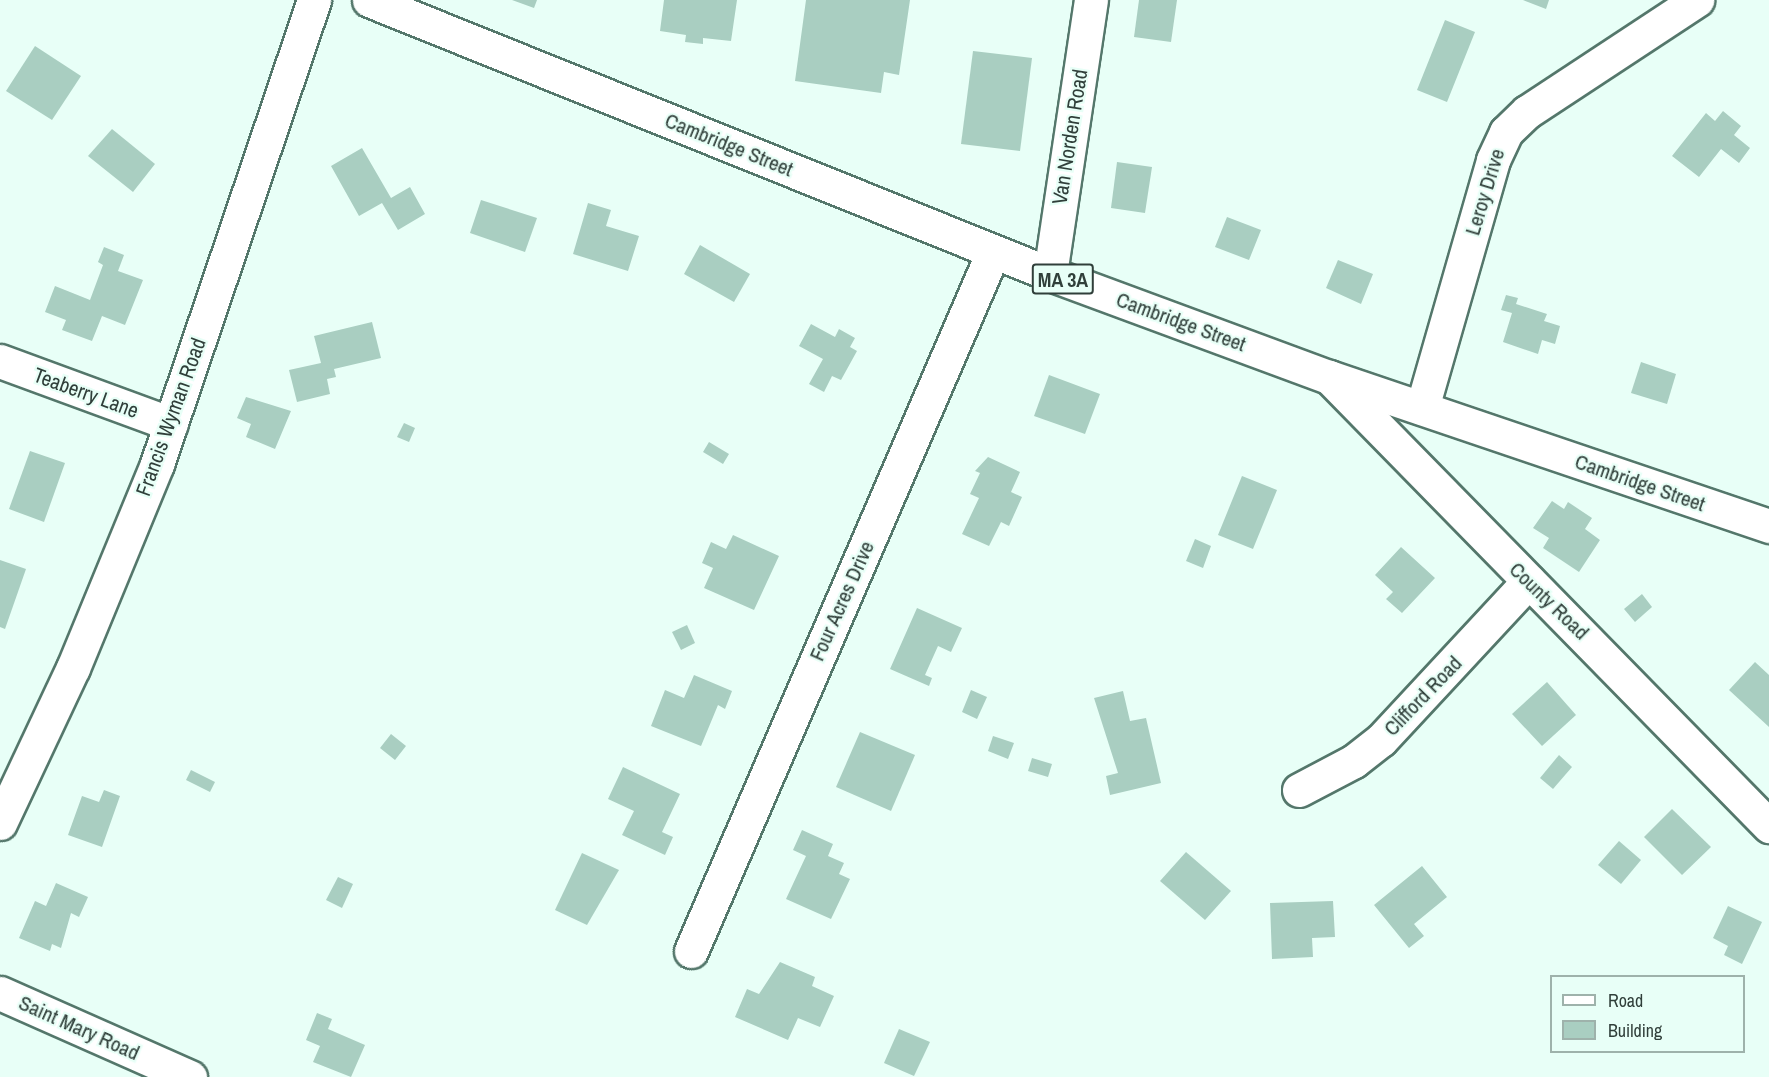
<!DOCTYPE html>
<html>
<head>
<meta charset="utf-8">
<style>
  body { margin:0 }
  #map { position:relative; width:1769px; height:1077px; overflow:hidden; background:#e8fff7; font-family:"Archivo Narrow",sans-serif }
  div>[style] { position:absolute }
  .building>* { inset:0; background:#a9cec1 }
  .roads { filter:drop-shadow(2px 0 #54776b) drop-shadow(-2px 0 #54776b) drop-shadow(0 2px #54776b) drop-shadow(0 -2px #54776b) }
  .minor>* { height:33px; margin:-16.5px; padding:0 16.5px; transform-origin:16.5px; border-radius:16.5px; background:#fff }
  .major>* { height:33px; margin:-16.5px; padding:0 16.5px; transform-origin:16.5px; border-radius:16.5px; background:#fff }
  span { translate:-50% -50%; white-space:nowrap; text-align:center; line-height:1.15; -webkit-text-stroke:4.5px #e8fff7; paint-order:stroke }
  .shield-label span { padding:2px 4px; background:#e8fff7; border:2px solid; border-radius:4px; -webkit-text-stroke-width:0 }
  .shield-label { font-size:20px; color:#303f3a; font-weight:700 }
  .street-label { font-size:21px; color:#303f3a }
  .legend { position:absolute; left:1550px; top:975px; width:195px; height:78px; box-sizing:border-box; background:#e8fff7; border:2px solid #9eb2ab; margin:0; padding:8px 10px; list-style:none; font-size:18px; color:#303f3a }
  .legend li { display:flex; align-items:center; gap:12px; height:30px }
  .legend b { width:30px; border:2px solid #9eb2ab }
</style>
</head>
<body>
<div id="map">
  <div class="building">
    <div style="clip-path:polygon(512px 0,537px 0,534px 8px)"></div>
    <div style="clip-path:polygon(664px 0,737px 0,731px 41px,703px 38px,703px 44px,685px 42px,686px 35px,660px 31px)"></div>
    <div style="clip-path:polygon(806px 0,910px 0,899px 75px,884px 72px,881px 93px,795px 81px)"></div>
    <div style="clip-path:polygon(1139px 0,1177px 0,1171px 42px,1134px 37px)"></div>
    <div style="clip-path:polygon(1523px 0,1549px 0,1546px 9px)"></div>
    <div style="clip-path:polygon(1445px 20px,1475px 32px,1447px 102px,1417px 90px)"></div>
    <div style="clip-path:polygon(35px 46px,81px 76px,52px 120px,6px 91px)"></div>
    <div style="clip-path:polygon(973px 51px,1032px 58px,1020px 151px,961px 144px)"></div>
    <div style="clip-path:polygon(1723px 111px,1741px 126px,1734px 135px,1750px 148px,1739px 163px,1721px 149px,1699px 177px,1672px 156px,1706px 113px,1715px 121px)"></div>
    <div style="clip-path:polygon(112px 129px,155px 164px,133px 192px,88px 156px)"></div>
    <div style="clip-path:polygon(362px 148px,391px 198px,410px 187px,425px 214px,398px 230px,382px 203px,359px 216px,331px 166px)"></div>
    <div style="clip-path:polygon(1117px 162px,1152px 167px,1145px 213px,1111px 208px)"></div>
    <div style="clip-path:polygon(481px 200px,537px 218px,525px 252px,470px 233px)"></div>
    <div style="clip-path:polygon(588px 203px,611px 210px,606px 226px,639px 236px,628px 271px,573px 254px)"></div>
    <div style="clip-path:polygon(1227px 217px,1261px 230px,1249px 260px,1215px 247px)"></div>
    <div style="clip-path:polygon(700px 245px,750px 274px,734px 302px,684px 274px)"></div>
    <div style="clip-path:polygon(104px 247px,124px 255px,118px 271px,143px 280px,125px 325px,102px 316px,92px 341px,62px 330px,66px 320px,45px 312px,55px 286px,90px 300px,103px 265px,98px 262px)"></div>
    <div style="clip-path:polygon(1338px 260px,1373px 274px,1361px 304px,1326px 288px)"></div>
    <div style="clip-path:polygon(1506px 295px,1518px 298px,1516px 304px,1547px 314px,1544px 321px,1560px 326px,1555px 344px,1542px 340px,1538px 354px,1503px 342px,1512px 313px,1501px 310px)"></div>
    <div style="clip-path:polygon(372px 322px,381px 358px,334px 369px,336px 377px,327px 379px,330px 394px,297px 402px,289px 370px,321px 363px,314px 336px)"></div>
    <div style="clip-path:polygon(811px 324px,835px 337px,839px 329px,855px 338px,850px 347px,857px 351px,841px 380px,832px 376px,824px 392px,809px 384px,823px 359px,799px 346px)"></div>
    <div style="clip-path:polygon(1641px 362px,1676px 374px,1667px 404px,1631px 393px)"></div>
    <div style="clip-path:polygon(1049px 375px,1100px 394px,1085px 434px,1034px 416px)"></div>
    <div style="clip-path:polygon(246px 397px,291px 411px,275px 449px,246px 437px,251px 424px,237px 418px)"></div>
    <div style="clip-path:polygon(404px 423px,415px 428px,409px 442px,397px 437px)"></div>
    <div style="clip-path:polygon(709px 442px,729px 454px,723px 464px,703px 452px)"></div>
    <div style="clip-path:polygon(30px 451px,65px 463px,44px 522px,9px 509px)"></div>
    <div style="clip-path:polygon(988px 457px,1020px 472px,1011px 492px,1022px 497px,1009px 526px,1001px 522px,989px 546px,962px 534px,979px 498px,970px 494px,980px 473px,975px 471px)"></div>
    <div style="clip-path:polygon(1242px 476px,1277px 490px,1253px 549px,1218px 535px)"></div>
    <div style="clip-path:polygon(1552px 501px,1564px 509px,1568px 502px,1592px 518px,1585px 529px,1600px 540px,1579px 572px,1543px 548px,1549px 538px,1533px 528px)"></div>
    <div style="clip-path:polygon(733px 535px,779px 556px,754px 610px,704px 588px,713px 568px,702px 563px,711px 542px,726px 549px)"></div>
    <div style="clip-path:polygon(1195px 539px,1211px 546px,1203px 568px,1186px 561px)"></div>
    <div style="clip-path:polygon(1401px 547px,1435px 578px,1402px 613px,1386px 599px,1393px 592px,1375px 575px)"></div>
    <div style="clip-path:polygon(0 560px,26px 569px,5px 629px,0 627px)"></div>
    <div style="clip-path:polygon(1642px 594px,1652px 607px,1635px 622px,1624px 609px)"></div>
    <div style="clip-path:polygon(917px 608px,962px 628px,951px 652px,938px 646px,925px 675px,932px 678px,929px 686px,890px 669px)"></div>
    <div style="clip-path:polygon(687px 625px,695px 643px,681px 650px,672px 632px)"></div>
    <div style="clip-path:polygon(1755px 662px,1769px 675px,1769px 727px,1729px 690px)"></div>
    <div style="clip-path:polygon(694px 675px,732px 691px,725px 709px,718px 705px,701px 746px,651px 726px,665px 690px,684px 698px)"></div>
    <div style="clip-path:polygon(1547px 682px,1576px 715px,1542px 746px,1512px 714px)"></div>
    <div style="clip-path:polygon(971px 690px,987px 697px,977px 719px,962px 712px)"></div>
    <div style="clip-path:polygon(1123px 691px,1130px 721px,1146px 718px,1161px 783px,1110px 795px,1106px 776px,1118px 773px,1094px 698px)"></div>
    <div style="clip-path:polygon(860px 732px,915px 755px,891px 811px,836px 787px)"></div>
    <div style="clip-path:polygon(391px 734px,406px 746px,395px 760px,380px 748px)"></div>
    <div style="clip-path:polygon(993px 736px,1014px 743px,1008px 759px,988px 751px)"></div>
    <div style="clip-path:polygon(1559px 755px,1572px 767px,1553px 789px,1540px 778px)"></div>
    <div style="clip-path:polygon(1032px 758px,1052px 764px,1048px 777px,1028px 771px)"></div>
    <div style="clip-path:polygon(623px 767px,680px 794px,662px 832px,673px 837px,665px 855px,622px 835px,634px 811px,608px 799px)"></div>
    <div style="clip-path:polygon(191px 770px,215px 782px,210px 792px,186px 780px)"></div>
    <div style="clip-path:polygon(104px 790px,120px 796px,102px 847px,68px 835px,82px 796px,99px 802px)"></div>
    <div style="clip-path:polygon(1672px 809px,1711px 847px,1682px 875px,1644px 837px)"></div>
    <div style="clip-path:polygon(802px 830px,833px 844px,828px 856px,844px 863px,839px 874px,850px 879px,831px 919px,786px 899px,806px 856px,793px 850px)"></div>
    <div style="clip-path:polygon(1619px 841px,1641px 860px,1621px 884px,1598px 865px)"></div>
    <div style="clip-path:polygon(1186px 852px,1231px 891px,1205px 920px,1160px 881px)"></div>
    <div style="clip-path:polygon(582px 853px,619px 870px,587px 925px,555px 910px)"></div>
    <div style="clip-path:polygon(1422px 866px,1447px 897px,1414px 924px,1424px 936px,1409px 948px,1374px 905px)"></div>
    <div style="clip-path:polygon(338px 877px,353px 884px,342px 908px,326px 900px)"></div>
    <div style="clip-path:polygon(56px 883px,88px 897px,79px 917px,71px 913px,61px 948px,52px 944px,50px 951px,19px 938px,35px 901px,46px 906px)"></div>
    <div style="clip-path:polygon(1333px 901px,1335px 937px,1312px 938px,1313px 957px,1272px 959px,1270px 903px)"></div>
    <div style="clip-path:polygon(1728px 906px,1762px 922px,1742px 964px,1724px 955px,1728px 946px,1713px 938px)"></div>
    <div style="clip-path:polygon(780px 962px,815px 977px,812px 986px,834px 996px,820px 1027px,798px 1018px,788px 1040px,735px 1017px,747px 989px,759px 994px)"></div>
    <div style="clip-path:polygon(317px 1013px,332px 1019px,328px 1029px,365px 1045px,351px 1077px,313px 1062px,320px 1046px,306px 1040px)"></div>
    <div style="clip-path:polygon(899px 1029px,930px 1042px,914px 1076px,884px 1063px)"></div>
  </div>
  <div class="roads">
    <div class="minor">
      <div style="left:1050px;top:274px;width:277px;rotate:-81.5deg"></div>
      <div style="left:0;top:361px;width:182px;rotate:20.2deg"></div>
      <div style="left:1329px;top:377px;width:629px;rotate:45.58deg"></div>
      <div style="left:1422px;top:408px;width:258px;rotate:-74deg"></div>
      <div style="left:1493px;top:160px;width:31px;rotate:-65deg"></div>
      <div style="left:1506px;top:132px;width:29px;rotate:-44deg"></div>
      <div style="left:1527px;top:112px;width:204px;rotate:-33.4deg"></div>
      <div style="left:1299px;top:790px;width:62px;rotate:-27.8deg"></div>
      <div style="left:1354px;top:761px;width:34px;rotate:-38deg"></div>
      <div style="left:1381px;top:740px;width:217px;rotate:-47.1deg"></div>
      <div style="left:691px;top:951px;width:761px;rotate:-66.63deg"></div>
      <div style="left:0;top:993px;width:208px;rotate:23.9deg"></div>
    </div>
    <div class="major">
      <div style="left:369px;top:0;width:734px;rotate:21.92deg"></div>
      <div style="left:1050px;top:274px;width:297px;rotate:20.3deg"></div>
      <div style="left:1329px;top:377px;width:465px;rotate:18.7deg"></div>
      <div style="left:0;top:823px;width:171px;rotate:-64.8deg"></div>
      <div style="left:73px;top:668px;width:221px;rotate:-67.6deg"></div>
      <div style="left:157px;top:464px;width:490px;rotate:-71.3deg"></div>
    </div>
  </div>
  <div class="shield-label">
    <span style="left:1063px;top:279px">MA 3A</span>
  </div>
  <div class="street-label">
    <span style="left:1070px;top:137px;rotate:-81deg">Van Norden Road</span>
    <span style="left:729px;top:145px;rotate:22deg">Cambridge Street</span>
    <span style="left:1485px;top:192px;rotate:-73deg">Leroy Drive</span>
    <span style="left:1181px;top:322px;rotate:20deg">Cambridge Street</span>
    <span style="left:86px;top:393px;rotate:20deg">Teaberry Lane</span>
    <span style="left:171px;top:417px;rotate:-70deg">Francis Wyman Road</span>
    <span style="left:1640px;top:483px;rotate:19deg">Cambridge Street</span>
    <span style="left:842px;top:601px;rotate:-66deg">Four Acres Drive</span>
    <span style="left:1549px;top:601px;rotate:44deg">County Road</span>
    <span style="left:1423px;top:696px;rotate:-46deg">Clifford Road</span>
    <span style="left:79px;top:1028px;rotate:24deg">Saint Mary Road</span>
  </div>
  <ul class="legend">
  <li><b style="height:8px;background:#fff"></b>Road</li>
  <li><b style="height:16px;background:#a9cec1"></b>Building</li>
  </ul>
</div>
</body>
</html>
